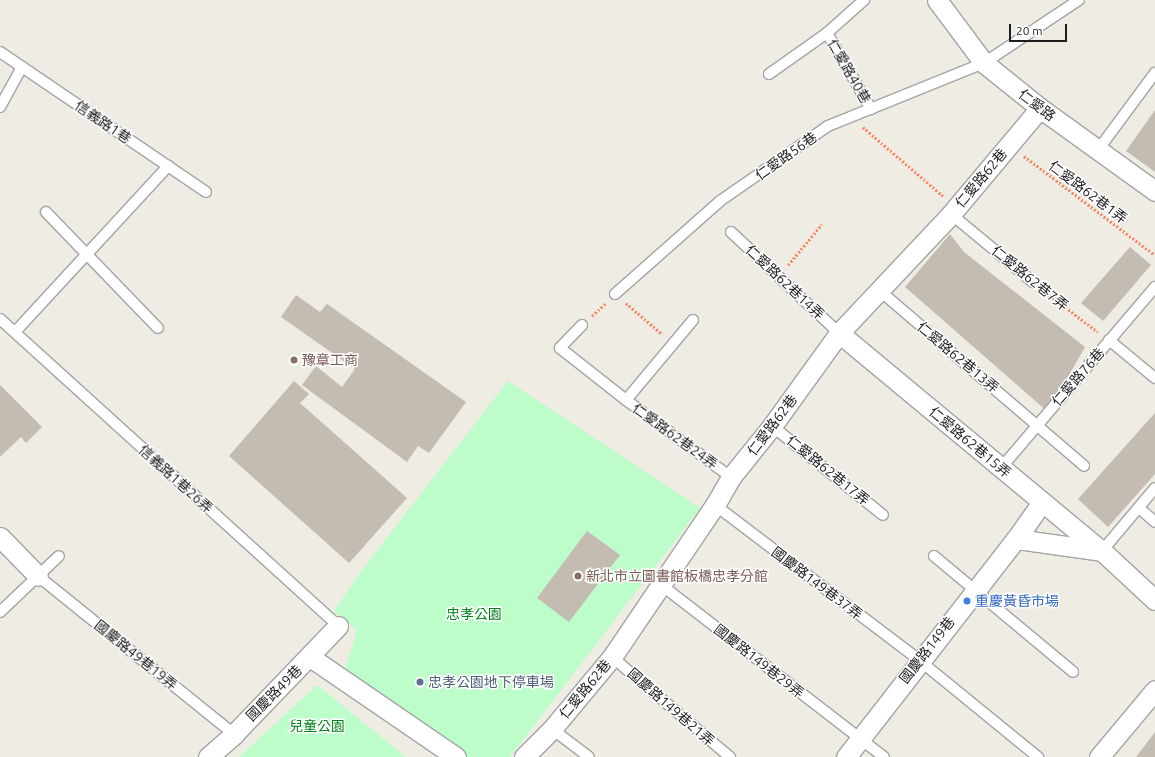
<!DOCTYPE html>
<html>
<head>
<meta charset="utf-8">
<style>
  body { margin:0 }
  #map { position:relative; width:1155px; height:757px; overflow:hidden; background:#efece3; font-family:Ubuntu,"Noto Sans TC",sans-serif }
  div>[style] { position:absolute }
  .park>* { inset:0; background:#bcfdc9 }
  .building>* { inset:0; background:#c4bbb2 }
  .path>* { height:2.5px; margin-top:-1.25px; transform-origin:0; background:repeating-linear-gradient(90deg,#ff8664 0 2px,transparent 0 4px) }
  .roads { filter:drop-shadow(1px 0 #a4a4a4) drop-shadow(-1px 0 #a4a4a4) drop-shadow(0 1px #a4a4a4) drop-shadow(0 -1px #a4a4a4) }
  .service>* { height:10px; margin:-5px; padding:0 5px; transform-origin:5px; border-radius:5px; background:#fff }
  .minor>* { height:19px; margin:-9.5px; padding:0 9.5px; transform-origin:9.5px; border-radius:9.5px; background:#fff }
  .dots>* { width:11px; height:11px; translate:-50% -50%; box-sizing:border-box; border:2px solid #fff; border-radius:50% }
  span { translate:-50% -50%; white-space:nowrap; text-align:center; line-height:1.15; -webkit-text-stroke:3px #fff; paint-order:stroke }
  .street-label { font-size:14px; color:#1d1d1d }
  .education-label { font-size:14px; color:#785e54 }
  .left { translate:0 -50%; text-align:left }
  .shop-label { font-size:14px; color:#366cbe }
  .park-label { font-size:14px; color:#05821e }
  .service-label { font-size:14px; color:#4e5e75 }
  .scale { position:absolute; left:1009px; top:24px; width:58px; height:18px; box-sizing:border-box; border:2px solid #1d1d1d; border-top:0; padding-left:5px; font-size:12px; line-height:14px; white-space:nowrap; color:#1d1d1d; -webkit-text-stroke:3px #fff; paint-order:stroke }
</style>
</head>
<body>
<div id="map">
  <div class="park">
    <div style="clip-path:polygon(508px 381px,700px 508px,510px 757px,438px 757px,340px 686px,357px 630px,334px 611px,359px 574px)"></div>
    <div style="clip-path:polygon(317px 685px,406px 757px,239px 757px)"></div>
  </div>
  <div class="building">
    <div style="clip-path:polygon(1155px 110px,1155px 172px,1126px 151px)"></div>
    <div style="clip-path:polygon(950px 234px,964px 252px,1085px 347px,1048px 412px,905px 287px)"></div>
    <div style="clip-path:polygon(1130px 247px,1151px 265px,1103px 321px,1081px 303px)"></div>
    <div style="clip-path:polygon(296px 295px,320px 312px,327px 304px,466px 402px,429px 453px,418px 446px,407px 462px,302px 385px,316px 366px,342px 387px,355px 369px,281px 317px)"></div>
    <div style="clip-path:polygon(294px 381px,309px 394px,300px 403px,407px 498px,349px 563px,229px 456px)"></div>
    <div style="clip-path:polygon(0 385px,42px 427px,26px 443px,21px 437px,0 457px)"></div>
    <div style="clip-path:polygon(1155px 413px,1155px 474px,1108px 527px,1078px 499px)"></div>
    <div style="clip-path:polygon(587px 531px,620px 555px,569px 622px,537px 598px)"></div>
    <div style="clip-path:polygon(1155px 732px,1155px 757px,1136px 757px)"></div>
  </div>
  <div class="path">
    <div style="left:863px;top:127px;width:106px;rotate:40.8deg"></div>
    <div style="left:1024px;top:156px;width:164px;rotate:37.1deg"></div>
    <div style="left:788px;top:265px;width:53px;rotate:-50.3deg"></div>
    <div style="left:1043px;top:290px;width:69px;rotate:37.4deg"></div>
    <div style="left:626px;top:303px;width:48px;rotate:40.7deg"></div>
    <div style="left:592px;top:316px;width:18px;rotate:-43deg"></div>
  </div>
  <div class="roads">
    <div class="service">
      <div style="left:827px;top:33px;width:88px;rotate:59.9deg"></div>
      <div style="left:0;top:52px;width:249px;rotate:34.2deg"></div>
      <div style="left:769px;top:74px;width:71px;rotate:-35.3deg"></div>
      <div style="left:827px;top:33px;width:50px;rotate:-41.7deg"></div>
      <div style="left:0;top:107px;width:46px;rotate:-61.2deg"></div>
      <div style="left:1098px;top:150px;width:96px;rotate:-53.5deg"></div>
      <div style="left:46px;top:212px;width:161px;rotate:46deg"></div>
      <div style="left:951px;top:214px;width:107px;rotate:39.7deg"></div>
      <div style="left:731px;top:232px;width:148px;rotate:43.1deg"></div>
      <div style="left:879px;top:290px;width:270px;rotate:40.6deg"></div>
      <div style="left:615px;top:294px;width:140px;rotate:-41.5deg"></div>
      <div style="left:720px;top:201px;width:131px;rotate:-34.8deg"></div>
      <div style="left:828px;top:126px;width:168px;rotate:-22deg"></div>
      <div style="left:984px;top:63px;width:114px;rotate:-33.6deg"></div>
      <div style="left:0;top:319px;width:457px;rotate:42.2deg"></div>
      <div style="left:693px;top:320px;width:104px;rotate:129.9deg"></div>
      <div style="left:626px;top:400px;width:130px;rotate:36.3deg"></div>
      <div style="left:582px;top:325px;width:32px;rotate:134deg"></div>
      <div style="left:560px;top:348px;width:84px;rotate:38.2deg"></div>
      <div style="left:15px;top:332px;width:226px;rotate:-47.3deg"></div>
      <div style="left:1109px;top:340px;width:60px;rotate:39.6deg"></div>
      <div style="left:772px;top:426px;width:142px;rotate:38.7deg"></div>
      <div style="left:1001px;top:468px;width:238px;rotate:-49.6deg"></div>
      <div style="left:715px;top:505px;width:256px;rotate:37.2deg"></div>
      <div style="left:919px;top:660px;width:154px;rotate:39.2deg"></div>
      <div style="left:1139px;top:508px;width:21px;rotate:41deg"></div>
      <div style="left:1102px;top:551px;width:82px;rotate:-49.9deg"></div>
      <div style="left:934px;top:556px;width:181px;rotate:39.8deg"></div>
      <div style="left:38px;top:576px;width:252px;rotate:38.9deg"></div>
      <div style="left:660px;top:584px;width:283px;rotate:37.7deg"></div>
      <div style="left:0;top:612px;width:81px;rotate:-43.5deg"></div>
      <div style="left:612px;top:657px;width:155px;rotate:40.3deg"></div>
      <div style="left:552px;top:729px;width:46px;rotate:37.1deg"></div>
    </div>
    <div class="minor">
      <div style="left:937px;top:0;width:79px;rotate:53.3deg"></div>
      <div style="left:984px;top:63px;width:72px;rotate:38.8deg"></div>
      <div style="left:1040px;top:108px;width:142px;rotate:35.8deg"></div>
      <div style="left:839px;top:333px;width:342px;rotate:39.7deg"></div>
      <div style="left:1102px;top:551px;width:72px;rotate:42.8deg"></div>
      <div style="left:0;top:537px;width:54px;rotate:45.7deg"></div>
      <div style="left:1016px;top:539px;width:45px;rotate:-54.9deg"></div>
      <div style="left:310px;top:657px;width:177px;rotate:34.4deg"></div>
      <div style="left:208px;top:757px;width:35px;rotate:-41deg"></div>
      <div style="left:234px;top:734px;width:150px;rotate:-46.1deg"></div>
      <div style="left:524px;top:757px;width:40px;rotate:-45deg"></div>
      <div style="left:552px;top:729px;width:94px;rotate:-50.2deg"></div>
      <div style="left:612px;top:657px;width:184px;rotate:-55.9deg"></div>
      <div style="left:715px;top:505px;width:32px;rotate:-60deg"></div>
      <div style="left:731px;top:477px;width:65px;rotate:-51.2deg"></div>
      <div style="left:772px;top:426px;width:115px;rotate:-54.2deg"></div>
      <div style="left:839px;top:333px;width:163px;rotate:-46.7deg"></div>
      <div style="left:951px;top:214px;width:138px;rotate:-50deg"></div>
      <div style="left:846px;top:757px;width:276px;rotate:-52.1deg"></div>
      <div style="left:1016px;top:539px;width:87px;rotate:7.9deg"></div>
      <div style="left:1099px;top:757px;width:87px;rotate:-50.1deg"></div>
    </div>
  </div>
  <div class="dots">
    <div style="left:294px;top:360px;background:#8d6e63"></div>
    <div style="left:578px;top:576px;background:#8d6e63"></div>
    <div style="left:967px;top:601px;background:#3f7fe0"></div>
    <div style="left:420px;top:682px;background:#5c6f8a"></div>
  </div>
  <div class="street-label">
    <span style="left:849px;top:71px;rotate:60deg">仁愛路40巷</span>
    <span style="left:1037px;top:105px;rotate:37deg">仁愛路</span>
    <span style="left:103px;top:122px;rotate:34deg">信義路1巷</span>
    <span style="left:786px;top:156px;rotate:-35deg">仁愛路56巷</span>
    <span style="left:981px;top:178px;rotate:-50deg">仁愛路62巷</span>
    <span style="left:1088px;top:192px;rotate:37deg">仁愛路62巷1弄</span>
    <span style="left:1030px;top:278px;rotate:39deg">仁愛路62巷7弄</span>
    <span style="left:785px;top:282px;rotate:43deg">仁愛路62巷14弄</span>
    <span style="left:958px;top:357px;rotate:40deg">仁愛路62巷13弄</span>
    <span style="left:1078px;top:377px;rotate:-49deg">仁愛路76巷</span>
    <span style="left:772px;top:425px;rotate:-53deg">仁愛路62巷</span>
    <span style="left:675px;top:436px;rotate:36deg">仁愛路62巷24弄</span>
    <span style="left:970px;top:442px;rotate:40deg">仁愛路62巷15弄</span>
    <span style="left:828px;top:470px;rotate:39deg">仁愛路62巷17弄</span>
    <span style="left:176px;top:479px;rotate:42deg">信義路1巷26弄</span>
    <span style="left:817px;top:583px;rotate:37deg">國慶路149巷37弄</span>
    <span style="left:927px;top:650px;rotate:-52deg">國慶路149巷</span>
    <span style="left:136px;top:655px;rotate:39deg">國慶路49巷19弄</span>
    <span style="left:759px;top:661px;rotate:38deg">國慶路149巷29弄</span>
    <span style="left:585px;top:689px;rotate:-50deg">仁愛路62巷</span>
    <span style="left:274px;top:693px;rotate:-45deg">國慶路49巷</span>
    <span style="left:671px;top:707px;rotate:41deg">國慶路149巷21弄</span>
  </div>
  <div class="education-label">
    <span class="left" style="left:302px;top:360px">豫章工商</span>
    <span class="left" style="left:586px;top:576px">新北市立圖書館板橋忠孝分館</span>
  </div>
  <div class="shop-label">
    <span class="left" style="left:975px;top:601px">重慶黃昏市場</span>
  </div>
  <div class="park-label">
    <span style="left:474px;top:614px">忠孝公園</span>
    <span style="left:317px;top:726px">兒童公園</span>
  </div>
  <div class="service-label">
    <span class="left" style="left:428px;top:682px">忠孝公園地下停車場</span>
  </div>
  <div class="scale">20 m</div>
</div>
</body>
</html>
